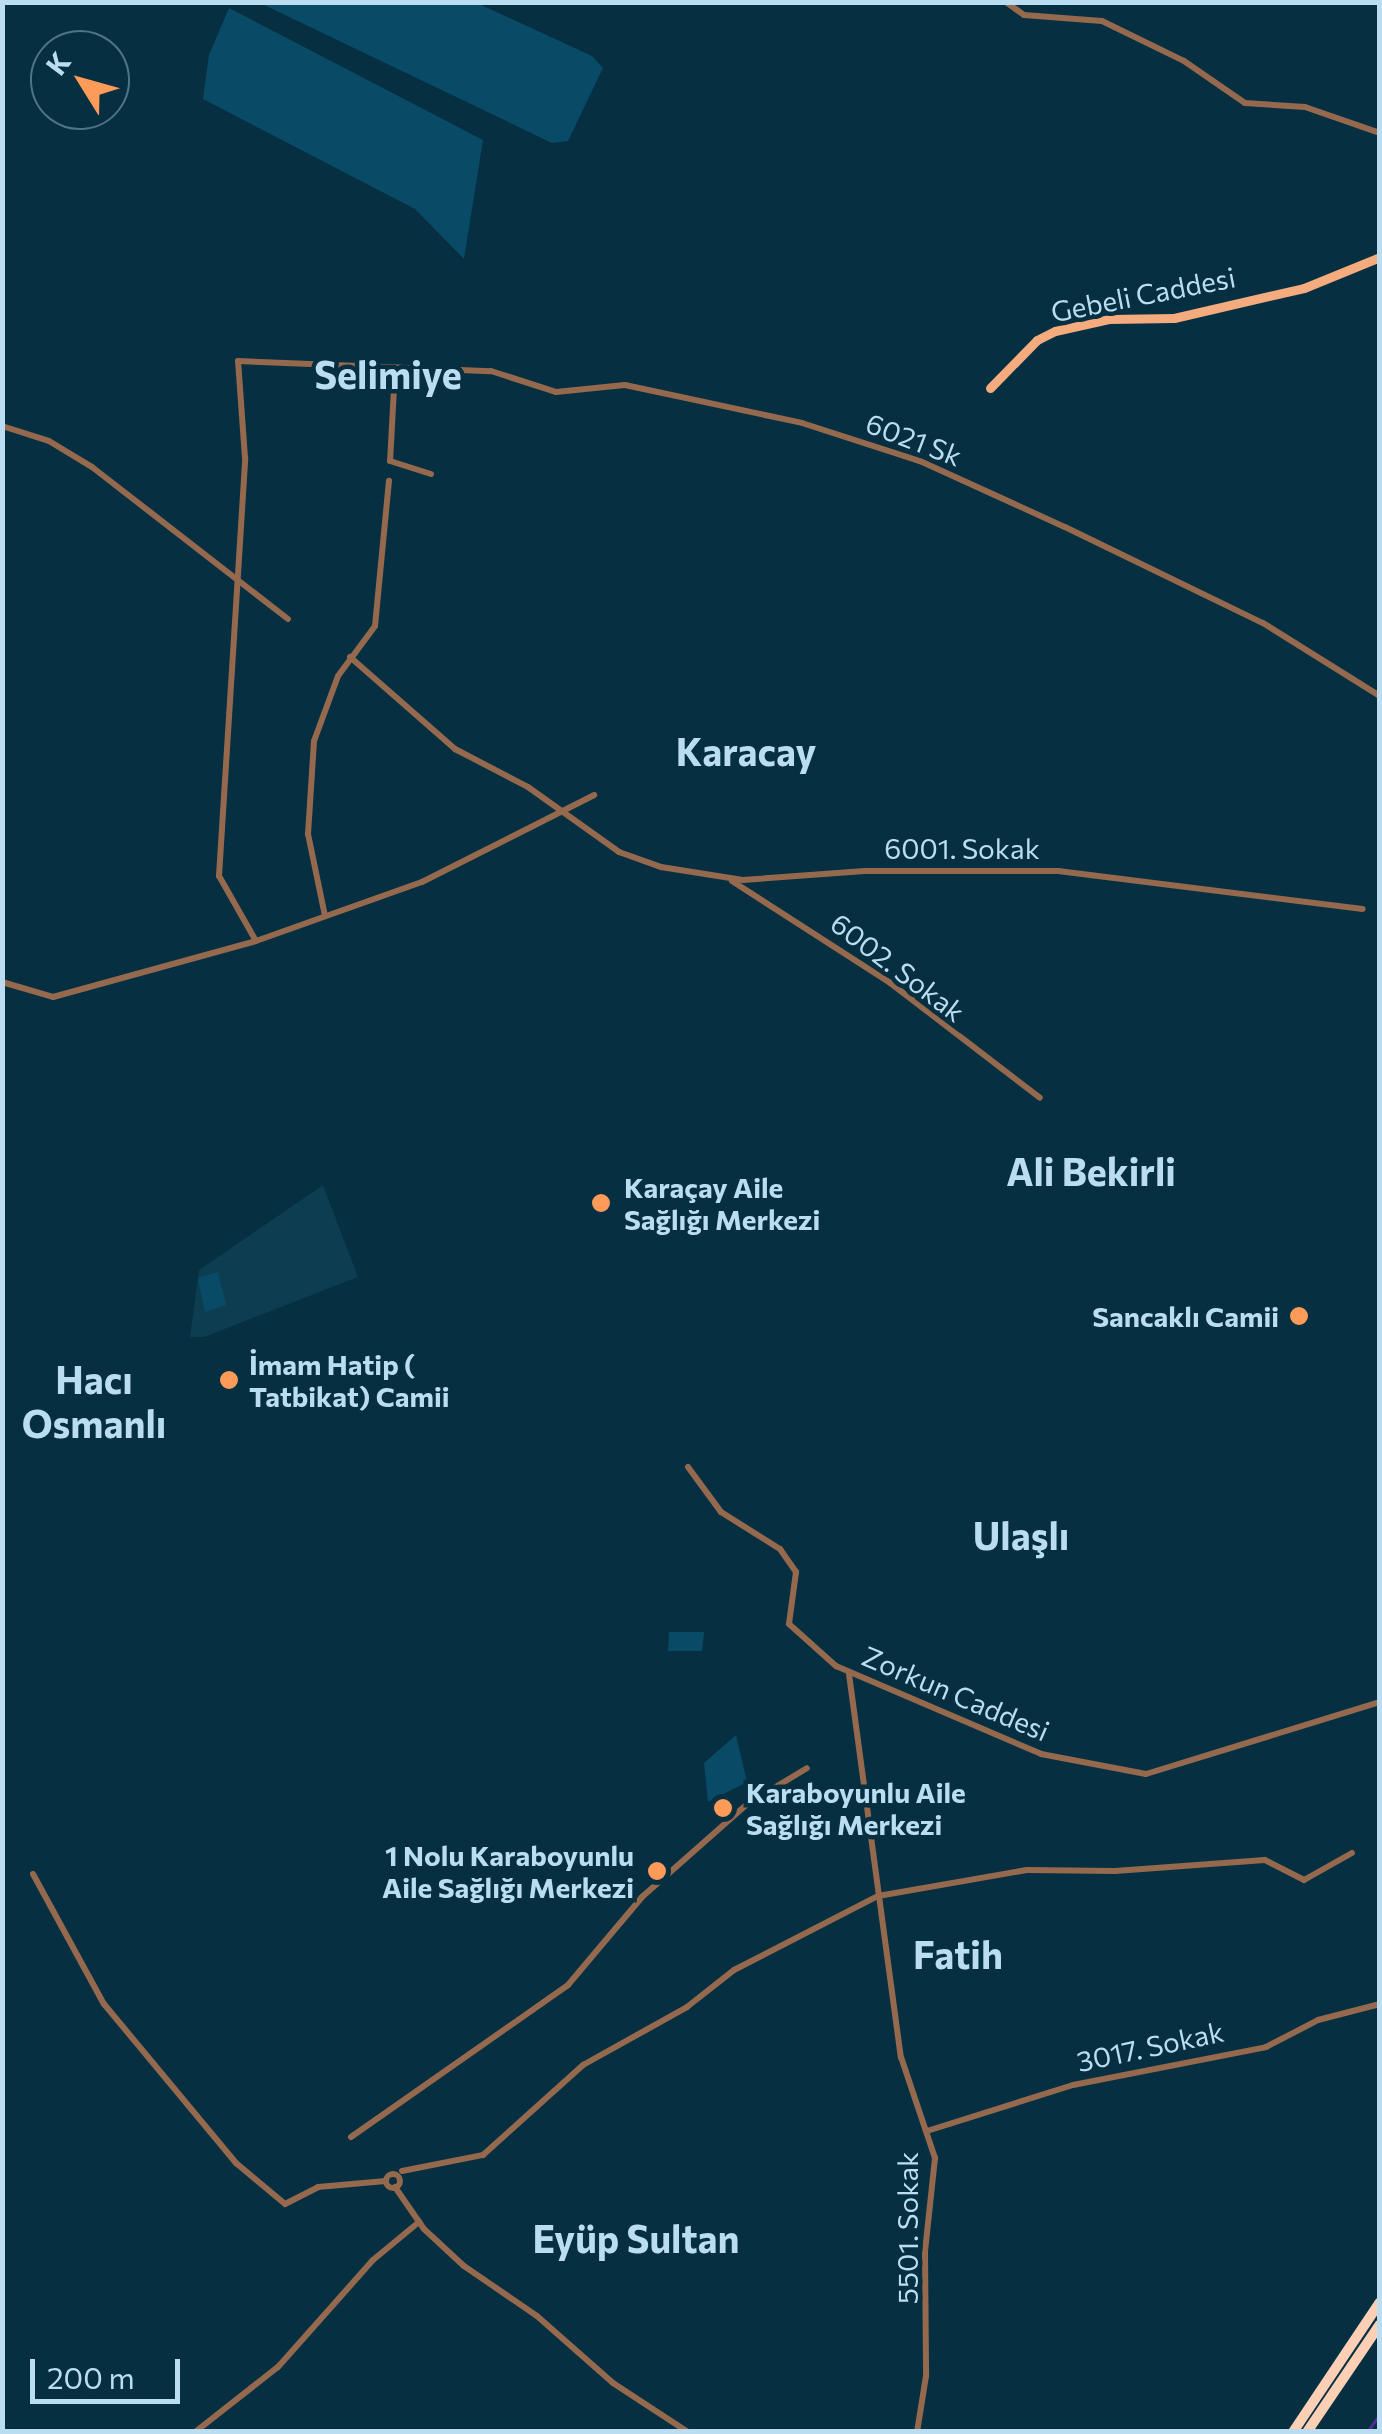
<!DOCTYPE html>
<html>
<head>
<meta charset="utf-8">
<style>
  body { margin:0 }
  #map { position:relative; width:1382px; height:2434px; overflow:hidden; background:#062f41; font-family:Commissioner,sans-serif }
  div>[style] { position:absolute }
  .built>* { inset:0; background:#0d3d51 }
  .green>* { inset:0; background:#094b67 }
  .stream>* { height:2.5px; margin:-1.25px; padding:0 1.25px; transform-origin:1.25px; border-radius:1.25px; background:#4e2e92 }
  .minor>* { height:6px; margin:-3px; padding:0 3px; transform-origin:3px; border-radius:3px; background:#95694d }
  .minor>.ring { margin:-3px; padding:0; box-sizing:content-box; background:none; border:6px solid #95694d; border-radius:50% }
  .major>* { height:9px; margin:-4.5px; padding:0 4.5px; transform-origin:4.5px; border-radius:4.5px; background:#f4ab7d }
  .highway>* { height:10px; margin:-5px; padding:0 5px; transform-origin:5px; border-radius:5px; background:#fdd0b5 }
  .dots>* { width:28px; height:28px; translate:-50% -50%; box-sizing:border-box; border:5px solid #062f41; border-radius:50% }
  span { translate:-50% -50%; white-space:nowrap; text-align:center; line-height:1.15; -webkit-text-stroke:9px #062f41; paint-order:stroke }
  .street-label { font-size:28px; color:#bbddf1 }
  .poi-label { font-size:28px; color:#bbddf1; font-weight:700 }
  .left { translate:0 -50%; text-align:left }
  .right { translate:-100% -50%; text-align:right }
  .district-label { font-size:38px; color:#bbddf1; font-weight:700 }
  .frame { position:absolute; inset:0; border:5px solid #bbddf1; pointer-events:none }
  .north { position:absolute; left:30px; top:30px; width:100px; height:100px; box-sizing:border-box; background:#062f41; border:2px solid #4e7587; border-radius:50%; rotate:307deg; font-size:28px; font-weight:700; line-height:40px; text-align:center; color:#bbddf1 }
  .north::after { content:''; display:block; margin:auto; width:35px; height:45px; background:#fe9b59; clip-path:polygon(50% 0,100% 100%,50% 72%,0 100%) }
  .scale { position:absolute; left:30px; top:2359px; width:150px; height:45px; box-sizing:border-box; border:5px solid #bbddf1; border-top:0; padding-left:12px; font-size:30px; line-height:35px; white-space:nowrap; color:#bbddf1; -webkit-text-stroke:8px #062f41; paint-order:stroke }
</style>
</head>
<body>
<div id="map">
  <div class="built">
    <div style="clip-path:polygon(323px 1185px,358px 1277px,204px 1337px,190px 1337px,199px 1270px)"></div>
  </div>
  <div class="green">
    <div style="clip-path:polygon(260px 3px,477px 3px,592px 56px,603px 68px,568px 141px,552px 143px)"></div>
    <div style="clip-path:polygon(229px 8px,483px 140px,464px 259px,415px 209px,203px 99px,209px 55px)"></div>
    <div style="clip-path:polygon(218px 1272px,226px 1305px,205px 1312px,198px 1278px)"></div>
    <div style="clip-path:polygon(669px 1632px,704px 1632px,702px 1651px,668px 1651px)"></div>
    <div style="clip-path:polygon(736px 1735px,747px 1782px,708px 1802px,704px 1763px)"></div>
  </div>
  <div class="stream">
    <div style="left:1367px;top:2432px;width:22px;rotate:-54deg"></div>
  </div>
  <div class="minor">
    <div style="left:1006px;top:2px;width:22px;rotate:36deg"></div>
    <div style="left:1024px;top:15px;width:78px;rotate:4.4deg"></div>
    <div style="left:1102px;top:21px;width:91px;rotate:26deg"></div>
    <div style="left:1184px;top:61px;width:74px;rotate:34.5deg"></div>
    <div style="left:1245px;top:103px;width:60px;rotate:3.8deg"></div>
    <div style="left:1305px;top:107px;width:79px;rotate:19.1deg"></div>
    <div style="left:395px;top:370px;width:91px;rotate:93.1deg"></div>
    <div style="left:390px;top:461px;width:43px;rotate:17.6deg"></div>
    <div style="left:2px;top:426px;width:49px;rotate:17.7deg"></div>
    <div style="left:49px;top:441px;width:50px;rotate:31.2deg"></div>
    <div style="left:92px;top:467px;width:248px;rotate:37.8deg"></div>
    <div style="left:350px;top:657px;width:140px;rotate:41.2deg"></div>
    <div style="left:455px;top:749px;width:82px;rotate:27.5deg"></div>
    <div style="left:528px;top:787px;width:112px;rotate:35.5deg"></div>
    <div style="left:619px;top:852px;width:45px;rotate:19.7deg"></div>
    <div style="left:661px;top:867px;width:83px;rotate:9deg"></div>
    <div style="left:743px;top:880px;width:122px;rotate:-4.2deg"></div>
    <div style="left:865px;top:871px;width:193px"></div>
    <div style="left:1058px;top:871px;width:307px;rotate:7.1deg"></div>
    <div style="left:732px;top:881px;width:187px;rotate:32.8deg"></div>
    <div style="left:889px;top:982px;width:190px;rotate:37.5deg"></div>
    <div style="left:325px;top:916px;width:84px;rotate:-101.7deg"></div>
    <div style="left:308px;top:834px;width:93px;rotate:-86.3deg"></div>
    <div style="left:314px;top:741px;width:69px;rotate:-69.7deg"></div>
    <div style="left:338px;top:676px;width:62px;rotate:-53.5deg"></div>
    <div style="left:375px;top:626px;width:146px;rotate:-84.5deg"></div>
    <div style="left:256px;top:941px;width:75px;rotate:-119.6deg"></div>
    <div style="left:219px;top:876px;width:419px;rotate:-86.4deg"></div>
    <div style="left:245px;top:458px;width:97px;rotate:-94.1deg"></div>
    <div style="left:238px;top:361px;width:253px;rotate:2.3deg"></div>
    <div style="left:491px;top:371px;width:68px;rotate:17.9deg"></div>
    <div style="left:556px;top:392px;width:69px;rotate:-5.8deg"></div>
    <div style="left:625px;top:385px;width:181px;rotate:12.1deg"></div>
    <div style="left:802px;top:423px;width:124px;rotate:17.9deg"></div>
    <div style="left:920px;top:461px;width:159px;rotate:24.5deg"></div>
    <div style="left:1065px;top:527px;width:220px;rotate:25.9deg"></div>
    <div style="left:1263px;top:623px;width:138px;rotate:32deg"></div>
    <div style="left:2px;top:982px;width:53px;rotate:16.4deg"></div>
    <div style="left:53px;top:997px;width:211px;rotate:-15.4deg"></div>
    <div style="left:256px;top:941px;width:176px;rotate:-19.6deg"></div>
    <div style="left:422px;top:882px;width:193px;rotate:-26.8deg"></div>
    <div style="left:688px;top:1467px;width:56px;rotate:53.7deg"></div>
    <div style="left:721px;top:1512px;width:70px;rotate:32.1deg"></div>
    <div style="left:780px;top:1549px;width:28px;rotate:55deg"></div>
    <div style="left:796px;top:1572px;width:52px;rotate:97.7deg"></div>
    <div style="left:789px;top:1624px;width:63px;rotate:41.8deg"></div>
    <div style="left:836px;top:1666px;width:223px;rotate:23.2deg"></div>
    <div style="left:1041px;top:1754px;width:107px;rotate:10.8deg"></div>
    <div style="left:1146px;top:1774px;width:245px;rotate:-17.1deg"></div>
    <div style="left:849px;top:1674px;width:387px;rotate:82.3deg"></div>
    <div style="left:901px;top:2057px;width:107px;rotate:71.4deg"></div>
    <div style="left:935px;top:2158px;width:94px;rotate:96.1deg"></div>
    <div style="left:925px;top:2251px;width:125px;rotate:89.5deg"></div>
    <div style="left:926px;top:2376px;width:57px;rotate:99.1deg"></div>
    <div style="left:33px;top:1874px;width:148px;rotate:61.4deg"></div>
    <div style="left:104px;top:2004px;width:207px;rotate:50.3deg"></div>
    <div style="left:236px;top:2163px;width:64px;rotate:39.9deg"></div>
    <div style="left:285px;top:2204px;width:37px;rotate:-27deg"></div>
    <div style="left:318px;top:2187px;width:68px;rotate:-5deg"></div>
    <div style="left:927px;top:2131px;width:153px;rotate:-17.5deg"></div>
    <div style="left:1073px;top:2085px;width:197px;rotate:-11.1deg"></div>
    <div style="left:1266px;top:2047px;width:59px;rotate:-27.4deg"></div>
    <div style="left:1318px;top:2020px;width:64px;rotate:-14.5deg"></div>
    <div style="left:351px;top:2137px;width:265px;rotate:-35deg"></div>
    <div style="left:568px;top:1985px;width:115px;rotate:-49.9deg"></div>
    <div style="left:642px;top:1897px;width:139px;rotate:-41.5deg"></div>
    <div style="left:746px;top:1805px;width:71px;rotate:-31.2deg"></div>
    <div style="left:402px;top:2171px;width:83px;rotate:-11.2deg"></div>
    <div style="left:483px;top:2155px;width:135px;rotate:-42deg"></div>
    <div style="left:583px;top:2065px;width:119px;rotate:-29.1deg"></div>
    <div style="left:687px;top:2007px;width:60px;rotate:-38.2deg"></div>
    <div style="left:734px;top:1970px;width:162px;rotate:-27.2deg"></div>
    <div style="left:878px;top:1896px;width:151px;rotate:-9.9deg"></div>
    <div style="left:1027px;top:1870px;width:88px;rotate:0.7deg"></div>
    <div style="left:1115px;top:1871px;width:150px;rotate:-4.2deg"></div>
    <div style="left:1265px;top:1860px;width:44px;rotate:27.1deg"></div>
    <div style="left:1304px;top:1880px;width:55px;rotate:-29.4deg"></div>
    <div class="ring" style="left:386px;top:2174px;width:8px;height:8px"></div>
    <div style="left:395px;top:2187px;width:51px;rotate:55.4deg"></div>
    <div style="left:424px;top:2229px;width:54px;rotate:42.8deg"></div>
    <div style="left:464px;top:2266px;width:88px;rotate:34.4deg"></div>
    <div style="left:537px;top:2316px;width:101px;rotate:41.4deg"></div>
    <div style="left:613px;top:2383px;width:90px;rotate:33.2deg"></div>
    <div style="left:195px;top:2432px;width:105px;rotate:-38.1deg"></div>
    <div style="left:278px;top:2367px;width:143px;rotate:-48.4deg"></div>
    <div style="left:373px;top:2260px;width:60px;rotate:-39.6deg"></div>
  </div>
  <div class="major">
    <div style="left:990px;top:388px;width:67px;rotate:-45.6deg"></div>
    <div style="left:1037px;top:340px;width:20px;rotate:-27deg"></div>
    <div style="left:1055px;top:331px;width:55px;rotate:-12.5deg"></div>
    <div style="left:1109px;top:319px;width:65px;rotate:-0.9deg"></div>
    <div style="left:1174px;top:318px;width:133px;rotate:-13deg"></div>
    <div style="left:1304px;top:288px;width:82px;rotate:-22.2deg"></div>
  </div>
  <div class="highway">
    <div style="left:1293px;top:2432px;width:156px;rotate:-56.2deg"></div>
    <div style="left:1307px;top:2432px;width:130px;rotate:-55.9deg"></div>
  </div>
  <div class="dots">
    <div style="left:601px;top:1203px;background:#fe9b59"></div>
    <div style="left:1299px;top:1316px;background:#fe9b59"></div>
    <div style="left:229px;top:1380px;background:#fe9b59"></div>
    <div style="left:723px;top:1808px;background:#fe9b59"></div>
    <div style="left:657px;top:1871px;background:#fe9b59"></div>
  </div>
  <div class="street-label">
    <span style="left:1143px;top:294px;rotate:-11deg">Gebeli Caddesi</span>
    <span style="left:914px;top:439px;rotate:21deg">6021 Sk</span>
    <span style="left:962px;top:848px">6001. Sokak</span>
    <span style="left:898px;top:967px;rotate:37deg">6002. Sokak</span>
    <span style="left:956px;top:1693px;rotate:23deg">Zorkun Caddesi</span>
    <span style="left:1150px;top:2046px;rotate:-12deg">3017. Sokak</span>
    <span style="left:907px;top:2228px;rotate:-90deg">5501. Sokak</span>
  </div>
  <div class="poi-label">
    <span class="left" style="left:624px;top:1203px">Karaçay Aile<br>Sağlığı Merkezi</span>
    <span class="right" style="left:1279px;top:1316px">Sancaklı Camii</span>
    <span class="left" style="left:249px;top:1380px">İmam Hatip (<br>Tatbikat) Camii</span>
    <span class="left" style="left:746px;top:1808px">Karaboyunlu Aile<br>Sağlığı Merkezi</span>
    <span class="right" style="left:634px;top:1871px">1 Nolu Karaboyunlu<br>Aile Sağlığı Merkezi</span>
  </div>
  <div class="district-label">
    <span style="left:388px;top:374px">Selimiye</span>
    <span style="left:746px;top:751px">Karacay</span>
    <span style="left:1091px;top:1171px">Ali Bekirli</span>
    <span style="left:94px;top:1401px">Hacı<br>Osmanlı</span>
    <span style="left:1021px;top:1535px">Ulaşlı</span>
    <span style="left:958px;top:1954px">Fatih</span>
    <span style="left:636px;top:2238px">Eyüp Sultan</span>
  </div>
  <div class="frame"></div>
  <div class="north">K</div>
  <div class="scale">200 m</div>
</div>
</body>
</html>
